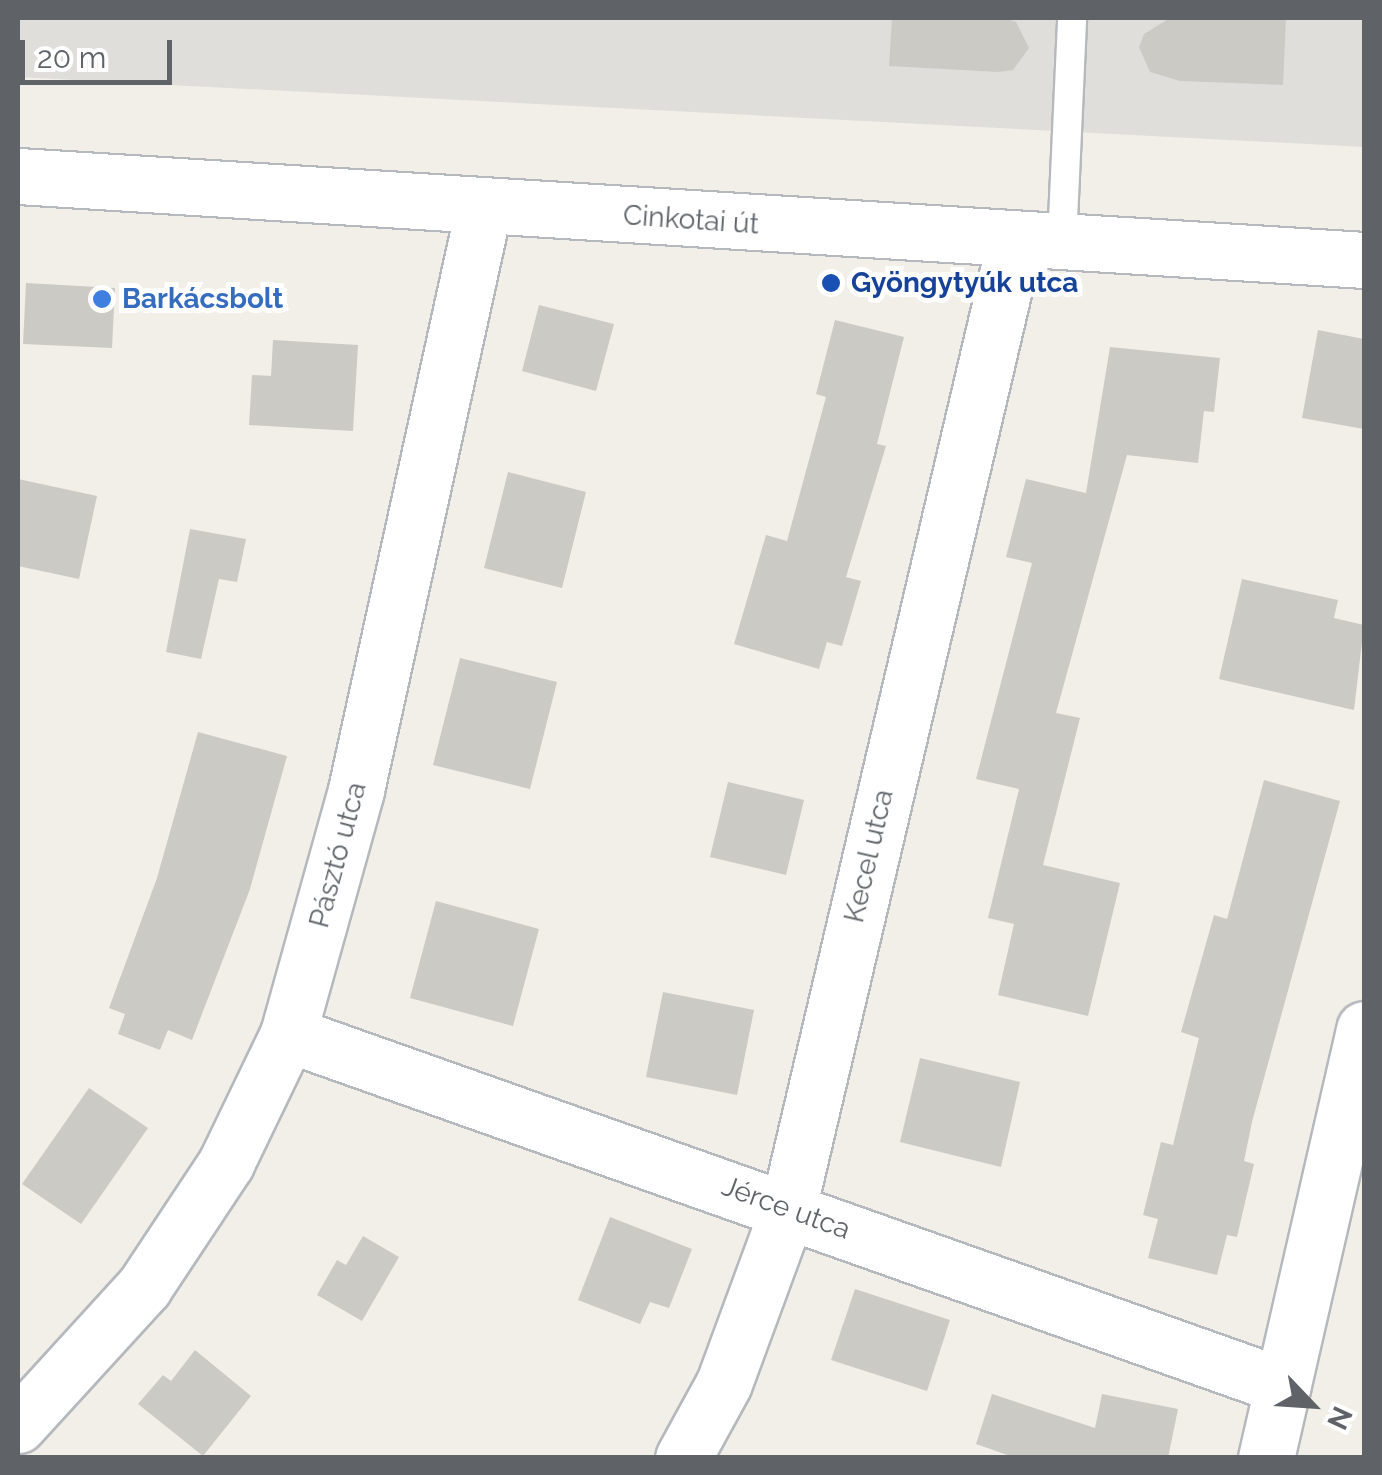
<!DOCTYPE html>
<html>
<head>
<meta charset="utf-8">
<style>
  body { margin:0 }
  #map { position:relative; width:1382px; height:1475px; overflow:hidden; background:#f1efe8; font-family:Raleway,sans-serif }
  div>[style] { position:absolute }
  .industrial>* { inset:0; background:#e0deda }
  .building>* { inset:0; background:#cccac5 }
  .roads { filter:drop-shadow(2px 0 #b5b8bc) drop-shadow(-2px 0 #b5b8bc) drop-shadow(0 2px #b5b8bc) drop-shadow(0 -2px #b5b8bc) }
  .lane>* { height:28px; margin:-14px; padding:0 14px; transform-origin:14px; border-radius:14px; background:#fff }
  .street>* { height:55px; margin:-27.5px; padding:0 27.5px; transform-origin:27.5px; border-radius:27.5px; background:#fff }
  .secondary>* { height:55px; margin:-27.5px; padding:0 27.5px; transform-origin:27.5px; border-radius:27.5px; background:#fff }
  .dots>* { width:28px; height:28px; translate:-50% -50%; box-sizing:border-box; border:5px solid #fff; border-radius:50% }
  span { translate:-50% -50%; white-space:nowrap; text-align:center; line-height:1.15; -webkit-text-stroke:10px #fff; paint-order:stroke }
  .street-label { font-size:28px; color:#5f6368 }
  .transit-label { font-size:28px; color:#164399; font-weight:700 }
  .left { translate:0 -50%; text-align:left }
  .shop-label { font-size:28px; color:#366cbe; font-weight:700 }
  .frame { position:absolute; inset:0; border:20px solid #5f6368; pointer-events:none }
  .north { position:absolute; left:1262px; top:1355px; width:100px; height:100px; -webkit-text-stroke:8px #fff; paint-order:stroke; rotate:115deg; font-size:28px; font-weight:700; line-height:40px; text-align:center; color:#5f6368 }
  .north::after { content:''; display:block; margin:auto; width:35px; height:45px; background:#5f6368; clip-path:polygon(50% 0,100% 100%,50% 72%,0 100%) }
  .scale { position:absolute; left:20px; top:40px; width:152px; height:45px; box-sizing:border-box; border:5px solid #5f6368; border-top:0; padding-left:12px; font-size:30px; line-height:35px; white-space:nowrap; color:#5f6368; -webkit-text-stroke:8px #fff; paint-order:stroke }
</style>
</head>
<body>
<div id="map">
  <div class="industrial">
    <div style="clip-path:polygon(18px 18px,1364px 18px,1364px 147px,18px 77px)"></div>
  </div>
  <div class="building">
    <div style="clip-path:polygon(892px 18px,1004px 18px,1016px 22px,1029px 48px,1013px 70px,998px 72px,889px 66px)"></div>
    <div style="clip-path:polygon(1170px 18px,1286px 18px,1283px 85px,1180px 81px,1150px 72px,1139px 47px,1144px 34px)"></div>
    <div style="clip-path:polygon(26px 283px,115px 288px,112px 348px,23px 344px)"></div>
    <div style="clip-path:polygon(539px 305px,614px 324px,596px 391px,522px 371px)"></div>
    <div style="clip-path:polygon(835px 320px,904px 337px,877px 444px,886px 446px,846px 577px,861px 581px,842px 646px,827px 642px,819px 669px,734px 644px,766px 535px,787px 541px,826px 397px,816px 394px)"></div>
    <div style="clip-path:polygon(1318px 330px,1364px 339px,1364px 429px,1302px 418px)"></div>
    <div style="clip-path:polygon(273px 340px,358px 345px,353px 431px,249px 425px,252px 375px,271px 376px)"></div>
    <div style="clip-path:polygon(1110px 347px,1220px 358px,1214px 412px,1204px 411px,1198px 463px,1127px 455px,1056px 713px,1080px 718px,1043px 865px,1120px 883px,1088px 1016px,998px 995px,1014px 924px,988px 918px,1019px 789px,976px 779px,1032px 563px,1006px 557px,1026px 479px,1086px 493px)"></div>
    <div style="clip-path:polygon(508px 472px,586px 492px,562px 588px,484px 568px)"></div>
    <div style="clip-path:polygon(18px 479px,97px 496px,79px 579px,18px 566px)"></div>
    <div style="clip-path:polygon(190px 529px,246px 539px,237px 582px,219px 579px,201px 659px,166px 652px)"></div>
    <div style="clip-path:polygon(1242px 579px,1338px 600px,1334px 618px,1364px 625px,1354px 710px,1219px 679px)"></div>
    <div style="clip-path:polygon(460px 658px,557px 682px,530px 789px,433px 765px)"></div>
    <div style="clip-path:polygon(198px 732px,287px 756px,250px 889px,192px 1040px,168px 1030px,160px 1050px,118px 1034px,125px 1014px,109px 1008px,157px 878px)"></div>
    <div style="clip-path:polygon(1264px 780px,1340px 801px,1252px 1122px,1244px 1161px,1254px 1164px,1237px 1237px,1227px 1235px,1217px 1275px,1148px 1258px,1158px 1219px,1143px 1215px,1161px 1142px,1173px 1145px,1199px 1038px,1181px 1032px,1214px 915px,1227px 919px)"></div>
    <div style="clip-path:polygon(728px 782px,804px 800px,786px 875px,710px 857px)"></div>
    <div style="clip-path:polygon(436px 901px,539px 929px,513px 1026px,410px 998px)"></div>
    <div style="clip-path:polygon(663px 992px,754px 1010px,737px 1095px,646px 1077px)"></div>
    <div style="clip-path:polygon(920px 1058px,1020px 1082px,1001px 1167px,900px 1142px)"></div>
    <div style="clip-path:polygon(89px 1088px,148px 1128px,81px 1224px,22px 1184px)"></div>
    <div style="clip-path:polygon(610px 1217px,692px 1249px,669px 1308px,650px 1302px,640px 1324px,578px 1300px)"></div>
    <div style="clip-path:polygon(363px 1236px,399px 1257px,362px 1321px,317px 1295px,337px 1260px,346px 1265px)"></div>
    <div style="clip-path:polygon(855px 1289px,950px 1320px,927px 1391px,831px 1360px)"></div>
    <div style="clip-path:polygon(195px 1350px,251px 1396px,203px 1456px,138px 1404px,163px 1375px,171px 1381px)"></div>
    <div style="clip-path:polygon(992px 1394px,1095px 1428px,1102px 1394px,1178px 1409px,1168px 1458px,1016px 1458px,976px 1444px)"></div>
  </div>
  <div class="roads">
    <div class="lane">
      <div style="left:1062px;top:242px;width:224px;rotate:-87.4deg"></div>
    </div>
    <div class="street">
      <div style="left:288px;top:1034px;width:1055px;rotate:19.48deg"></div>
      <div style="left:18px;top:1425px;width:187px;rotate:-47.6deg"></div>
      <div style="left:144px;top:1287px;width:149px;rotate:-56.5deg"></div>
      <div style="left:226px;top:1163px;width:143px;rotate:-64.3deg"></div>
      <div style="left:288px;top:1034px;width:253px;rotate:-74.4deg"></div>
      <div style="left:356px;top:790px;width:598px;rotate:-77.64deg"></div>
      <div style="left:683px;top:1458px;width:85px;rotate:-61.3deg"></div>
      <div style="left:724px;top:1383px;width:185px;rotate:-69.8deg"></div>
      <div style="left:788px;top:1209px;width:994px;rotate:-76.8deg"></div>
    </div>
    <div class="secondary">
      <div style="left:18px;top:176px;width:1349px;rotate:3.57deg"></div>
      <div style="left:1266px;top:1458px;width:440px;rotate:-77.1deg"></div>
    </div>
  </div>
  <div class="dots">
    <div style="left:831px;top:283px;background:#1a4fb4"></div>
    <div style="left:102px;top:299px;background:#3f7fe0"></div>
  </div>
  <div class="street-label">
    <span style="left:691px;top:220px;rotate:4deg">Cinkotai út</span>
    <span style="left:338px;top:855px;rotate:-75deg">Pásztó utca</span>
    <span style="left:869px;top:856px;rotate:-77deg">Kecel utca</span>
    <span style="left:786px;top:1208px;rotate:20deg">Jérce utca</span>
  </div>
  <div class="transit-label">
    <span class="left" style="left:851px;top:283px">Gyöngytyúk utca</span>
  </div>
  <div class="shop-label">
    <span class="left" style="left:122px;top:299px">Barkácsbolt</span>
  </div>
  <div class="frame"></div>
  <div class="north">N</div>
  <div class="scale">20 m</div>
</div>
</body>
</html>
